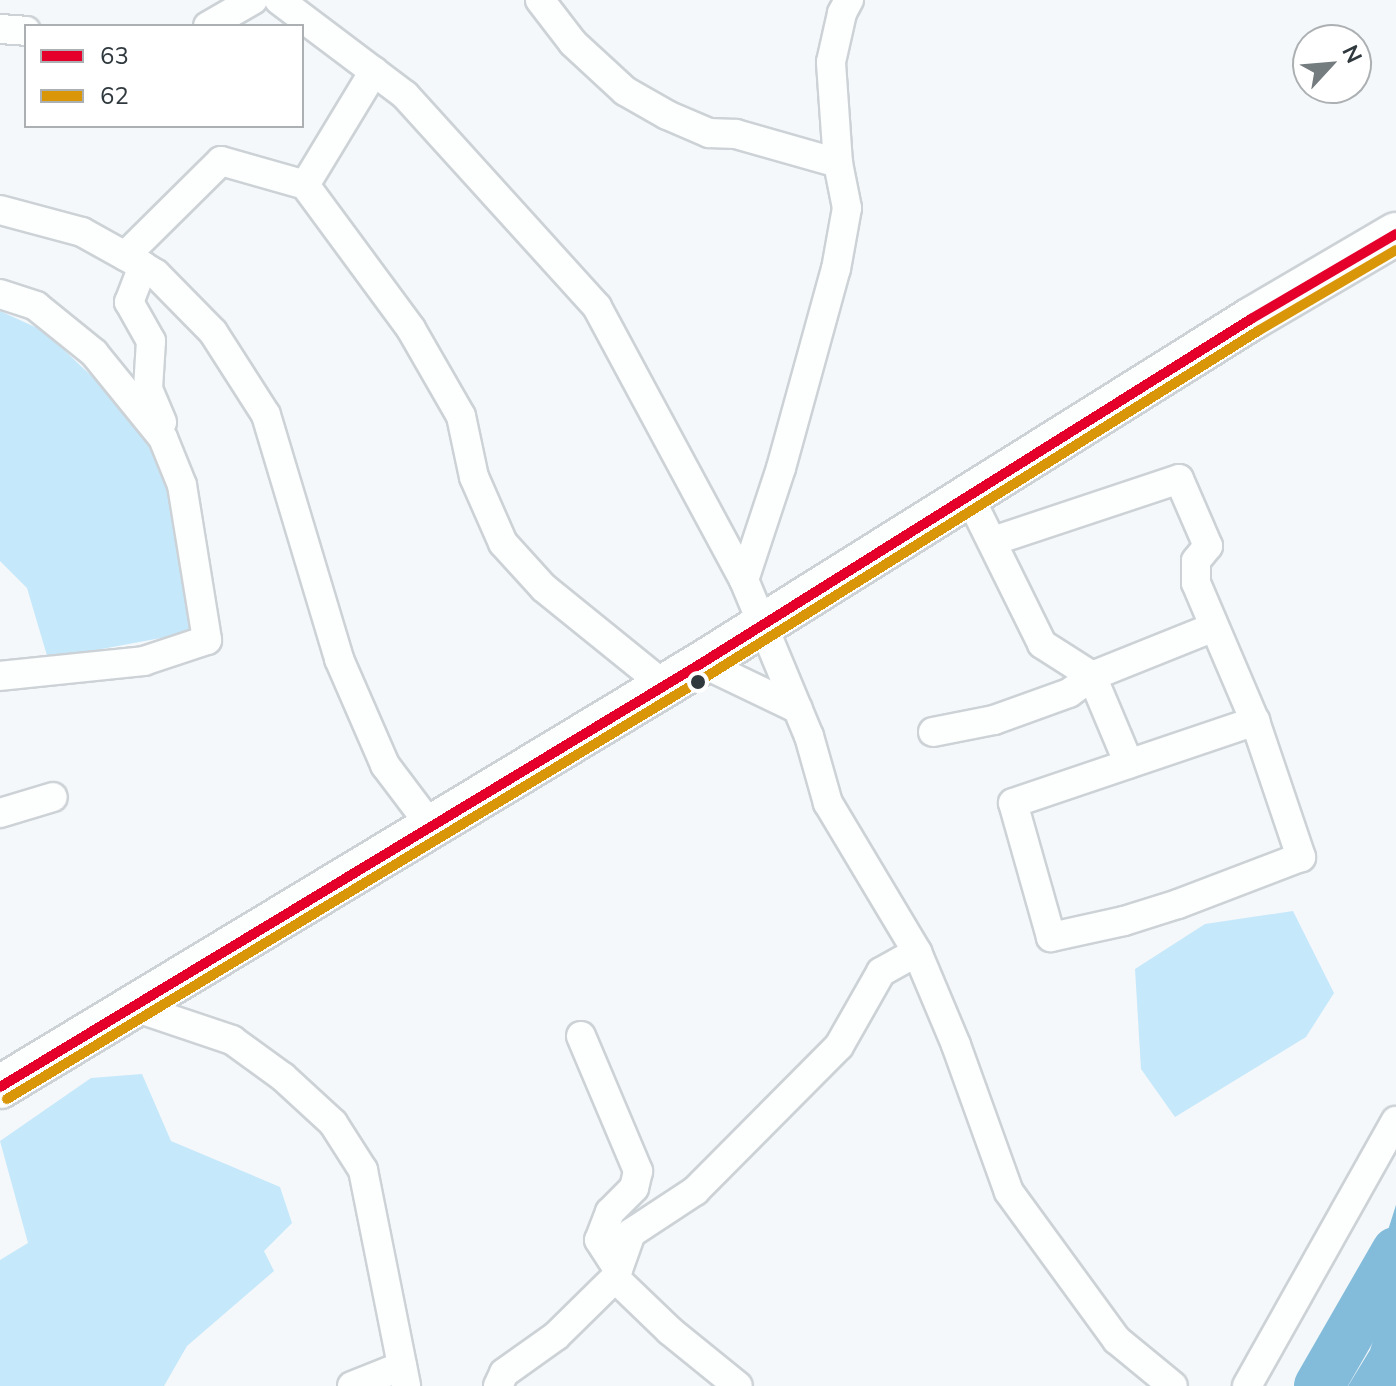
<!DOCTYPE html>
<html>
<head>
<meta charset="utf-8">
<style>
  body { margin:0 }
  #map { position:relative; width:1396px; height:1386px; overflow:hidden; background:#f4f8fa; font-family:"Nunito Sans",sans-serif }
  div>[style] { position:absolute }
  .green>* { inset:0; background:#c6e8fb }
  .water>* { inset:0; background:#83bcda }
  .river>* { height:50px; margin:-25px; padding:0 25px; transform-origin:25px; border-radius:25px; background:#83bcda }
  .roads { filter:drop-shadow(2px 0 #ccd2d6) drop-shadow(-2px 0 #ccd2d6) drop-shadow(0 2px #ccd2d6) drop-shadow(0 -2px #ccd2d6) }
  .street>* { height:28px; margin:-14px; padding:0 14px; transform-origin:14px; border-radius:14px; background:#fdfefe }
  .secondary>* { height:42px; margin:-21px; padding:0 21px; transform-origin:21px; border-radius:21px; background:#fdfefe }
  .bus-1>* { height:10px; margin:-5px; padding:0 5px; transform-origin:5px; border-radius:5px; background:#e4002b }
  .bus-2>* { height:10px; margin:-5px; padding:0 5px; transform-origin:5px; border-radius:5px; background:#d99609 }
  .dots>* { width:22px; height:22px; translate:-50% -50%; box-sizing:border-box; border:4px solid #fff; border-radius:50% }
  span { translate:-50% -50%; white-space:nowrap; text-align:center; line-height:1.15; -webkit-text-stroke:6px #fff; paint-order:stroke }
  .legend { position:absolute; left:24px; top:24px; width:280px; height:104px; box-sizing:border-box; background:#fff; border:2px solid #acb0b2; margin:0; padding:10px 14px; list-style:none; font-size:24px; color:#30393e }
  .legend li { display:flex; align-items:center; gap:16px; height:40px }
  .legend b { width:40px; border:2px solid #acb0b2 }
  .north { position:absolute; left:1292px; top:24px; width:80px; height:80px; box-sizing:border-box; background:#fff; border:2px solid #acb0b2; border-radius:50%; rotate:64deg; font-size:22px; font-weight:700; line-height:32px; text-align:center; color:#30393e }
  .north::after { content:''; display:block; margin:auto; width:28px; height:36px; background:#757c80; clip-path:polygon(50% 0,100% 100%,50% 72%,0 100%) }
</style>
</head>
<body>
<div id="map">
  <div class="green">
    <div style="clip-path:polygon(0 311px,44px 331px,102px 386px,160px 455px,174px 496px,193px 632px,48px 659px,27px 588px,0 561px)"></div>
    <div style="clip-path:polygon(1293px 911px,1334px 993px,1306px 1037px,1175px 1117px,1141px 1069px,1135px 969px,1205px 924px)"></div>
    <div style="clip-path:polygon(142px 1074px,171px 1141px,280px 1187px,292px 1223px,264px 1251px,274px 1271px,187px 1346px,164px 1386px,0 1386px,0 1260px,28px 1243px,0 1141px,91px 1078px)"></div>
  </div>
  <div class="water">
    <div style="clip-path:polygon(1396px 1205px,1396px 1386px,1348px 1386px,1370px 1350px,1391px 1287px,1383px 1246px)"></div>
  </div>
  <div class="river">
    <div style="left:1319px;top:1386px;width:155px;rotate:-60.1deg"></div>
  </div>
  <div class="roads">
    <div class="street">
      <div style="left:279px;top:0;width:158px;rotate:37deg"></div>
      <div style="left:405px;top:95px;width:286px;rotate:47.8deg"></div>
      <div style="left:597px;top:307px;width:310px;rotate:61.7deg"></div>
      <div style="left:744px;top:580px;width:169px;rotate:67.4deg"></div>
      <div style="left:809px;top:736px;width:70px;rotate:74.2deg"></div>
      <div style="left:828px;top:803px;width:174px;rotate:59.1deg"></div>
      <div style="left:917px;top:952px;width:101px;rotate:67.2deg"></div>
      <div style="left:956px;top:1045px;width:156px;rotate:70.2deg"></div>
      <div style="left:1009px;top:1192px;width:183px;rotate:53.9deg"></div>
      <div style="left:1117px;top:1340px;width:72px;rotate:39.4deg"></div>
      <div style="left:540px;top:0;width:54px;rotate:52.5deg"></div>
      <div style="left:573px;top:43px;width:71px;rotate:42.7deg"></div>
      <div style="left:625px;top:91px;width:48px;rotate:29.7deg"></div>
      <div style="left:667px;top:115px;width:46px;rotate:23.2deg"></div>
      <div style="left:709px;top:133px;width:27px;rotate:2deg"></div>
      <div style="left:736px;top:134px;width:106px;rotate:15.9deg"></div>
      <div style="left:208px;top:26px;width:52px;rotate:-30deg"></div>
      <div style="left:0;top:29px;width:26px;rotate:4deg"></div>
      <div style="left:305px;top:185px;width:179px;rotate:53.6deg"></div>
      <div style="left:411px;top:329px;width:100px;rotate:60.1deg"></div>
      <div style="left:461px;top:416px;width:62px;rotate:78deg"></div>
      <div style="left:474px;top:477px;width:72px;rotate:66.3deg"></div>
      <div style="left:503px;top:543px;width:61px;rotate:47.7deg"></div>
      <div style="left:544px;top:588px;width:156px;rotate:39deg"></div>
      <div style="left:0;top:210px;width:85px;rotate:15deg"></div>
      <div style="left:82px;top:232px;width:70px;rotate:29.1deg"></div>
      <div style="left:143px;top:266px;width:15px;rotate:32deg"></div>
      <div style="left:156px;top:274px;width:81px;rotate:45.5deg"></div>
      <div style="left:213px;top:332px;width:98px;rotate:57.4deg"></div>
      <div style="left:266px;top:415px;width:255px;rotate:73.3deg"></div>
      <div style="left:339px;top:659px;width:116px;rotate:66.5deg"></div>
      <div style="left:385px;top:765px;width:76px;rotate:53deg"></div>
      <div style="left:125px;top:256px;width:135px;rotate:-44.7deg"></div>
      <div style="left:221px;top:161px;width:87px;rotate:15.9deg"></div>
      <div style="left:305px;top:185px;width:133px;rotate:-58.8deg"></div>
      <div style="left:143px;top:266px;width:39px;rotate:111deg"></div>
      <div style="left:129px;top:302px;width:45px;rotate:60.6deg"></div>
      <div style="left:151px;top:341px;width:48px;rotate:93.6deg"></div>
      <div style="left:148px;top:389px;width:36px;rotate:67deg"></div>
      <div style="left:0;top:294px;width:38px;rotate:18deg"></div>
      <div style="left:36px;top:306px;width:75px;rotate:39deg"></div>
      <div style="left:94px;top:353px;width:109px;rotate:50.9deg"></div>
      <div style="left:163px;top:438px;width:51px;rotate:68deg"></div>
      <div style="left:182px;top:485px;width:157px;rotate:80.8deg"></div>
      <div style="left:207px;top:640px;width:66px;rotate:161.6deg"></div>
      <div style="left:144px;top:661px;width:145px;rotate:174.1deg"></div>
      <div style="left:969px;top:496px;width:165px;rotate:63.7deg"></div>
      <div style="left:1042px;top:644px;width:59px;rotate:32.6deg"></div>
      <div style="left:1092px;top:676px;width:95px;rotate:67.2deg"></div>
      <div style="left:993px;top:541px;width:196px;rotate:-18.4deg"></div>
      <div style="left:1179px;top:479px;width:73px;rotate:66.6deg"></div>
      <div style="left:1208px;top:546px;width:19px;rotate:129deg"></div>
      <div style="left:1196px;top:561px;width:22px;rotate:90deg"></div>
      <div style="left:1196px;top:583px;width:150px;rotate:66.9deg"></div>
      <div style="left:1255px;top:721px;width:144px;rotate:71.3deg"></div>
      <div style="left:1301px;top:857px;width:132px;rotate:159.1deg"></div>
      <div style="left:1178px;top:904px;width:57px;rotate:162.5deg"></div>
      <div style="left:1124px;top:921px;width:75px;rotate:167.6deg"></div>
      <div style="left:1051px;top:937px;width:139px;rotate:-105.8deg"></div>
      <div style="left:1013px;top:803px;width:256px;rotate:-18.7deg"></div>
      <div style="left:744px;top:580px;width:118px;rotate:-71.7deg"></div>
      <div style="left:781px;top:468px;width:206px;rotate:-74.6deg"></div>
      <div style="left:836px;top:269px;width:62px;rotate:-79.8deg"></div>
      <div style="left:847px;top:208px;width:46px;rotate:-101.3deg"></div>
      <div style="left:838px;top:163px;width:101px;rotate:-94deg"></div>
      <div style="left:831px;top:62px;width:50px;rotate:-77.3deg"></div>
      <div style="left:842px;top:13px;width:15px;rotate:-62deg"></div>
      <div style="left:702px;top:663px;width:106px;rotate:25.6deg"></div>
      <div style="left:933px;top:732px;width:62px;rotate:-11.1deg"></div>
      <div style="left:994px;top:720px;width:80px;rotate:-19.8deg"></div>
      <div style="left:1069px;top:693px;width:29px;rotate:-36deg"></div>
      <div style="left:1092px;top:676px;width:131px;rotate:-21.9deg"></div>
      <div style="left:0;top:813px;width:55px;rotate:-16.8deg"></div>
      <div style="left:131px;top:1006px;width:107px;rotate:18.6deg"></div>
      <div style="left:232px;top:1040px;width:63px;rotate:36deg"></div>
      <div style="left:283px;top:1077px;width:68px;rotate:42.6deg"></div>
      <div style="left:333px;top:1123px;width:56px;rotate:57.4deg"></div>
      <div style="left:363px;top:1170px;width:220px;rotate:78.7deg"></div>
      <div style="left:581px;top:1036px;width:147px;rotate:67.1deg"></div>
      <div style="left:638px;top:1171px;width:17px;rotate:103deg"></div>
      <div style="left:634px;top:1188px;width:34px;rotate:135deg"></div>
      <div style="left:610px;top:1212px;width:30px;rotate:111deg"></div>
      <div style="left:599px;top:1240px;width:35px;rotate:57deg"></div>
      <div style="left:615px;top:1278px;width:76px;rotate:43.9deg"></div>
      <div style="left:670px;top:1331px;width:87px;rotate:39deg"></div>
      <div style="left:352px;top:1386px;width:54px;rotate:-21.8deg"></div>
      <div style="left:498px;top:1386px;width:14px;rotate:-65deg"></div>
      <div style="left:504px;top:1373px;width:64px;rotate:-35.4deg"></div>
      <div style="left:556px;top:1336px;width:83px;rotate:-44.5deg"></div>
      <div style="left:615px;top:1278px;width:48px;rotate:-70.4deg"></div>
      <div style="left:631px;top:1233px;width:77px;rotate:-33.3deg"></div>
      <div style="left:695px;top:1191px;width:204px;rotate:-45.2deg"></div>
      <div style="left:839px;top:1046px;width:85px;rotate:-60.4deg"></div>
      <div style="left:881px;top:972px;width:41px;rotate:-29.1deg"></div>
      <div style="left:1247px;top:1386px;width:304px;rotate:-60.7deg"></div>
    </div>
    <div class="secondary">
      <div style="left:0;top:1087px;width:820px;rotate:-31.13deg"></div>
      <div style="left:702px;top:663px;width:648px;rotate:-32.07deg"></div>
      <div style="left:1251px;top:319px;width:168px;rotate:-30.4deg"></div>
    </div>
  </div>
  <div class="bus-1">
    <div style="left:0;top:1087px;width:820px;rotate:-31.13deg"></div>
    <div style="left:702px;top:663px;width:648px;rotate:-32.07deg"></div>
    <div style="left:1251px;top:319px;width:168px;rotate:-30.4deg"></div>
  </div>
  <div class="bus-2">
    <div style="left:7px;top:1099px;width:820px;rotate:-31.13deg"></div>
    <div style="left:709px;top:675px;width:648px;rotate:-32.07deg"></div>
    <div style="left:1258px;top:331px;width:160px;rotate:-30.4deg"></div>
  </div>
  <div class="dots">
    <div style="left:698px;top:682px;background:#30393e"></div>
  </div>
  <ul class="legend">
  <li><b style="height:10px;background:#e4002b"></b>63</li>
  <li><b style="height:10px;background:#d99609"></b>62</li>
  </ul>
  <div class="north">N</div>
</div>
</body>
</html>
